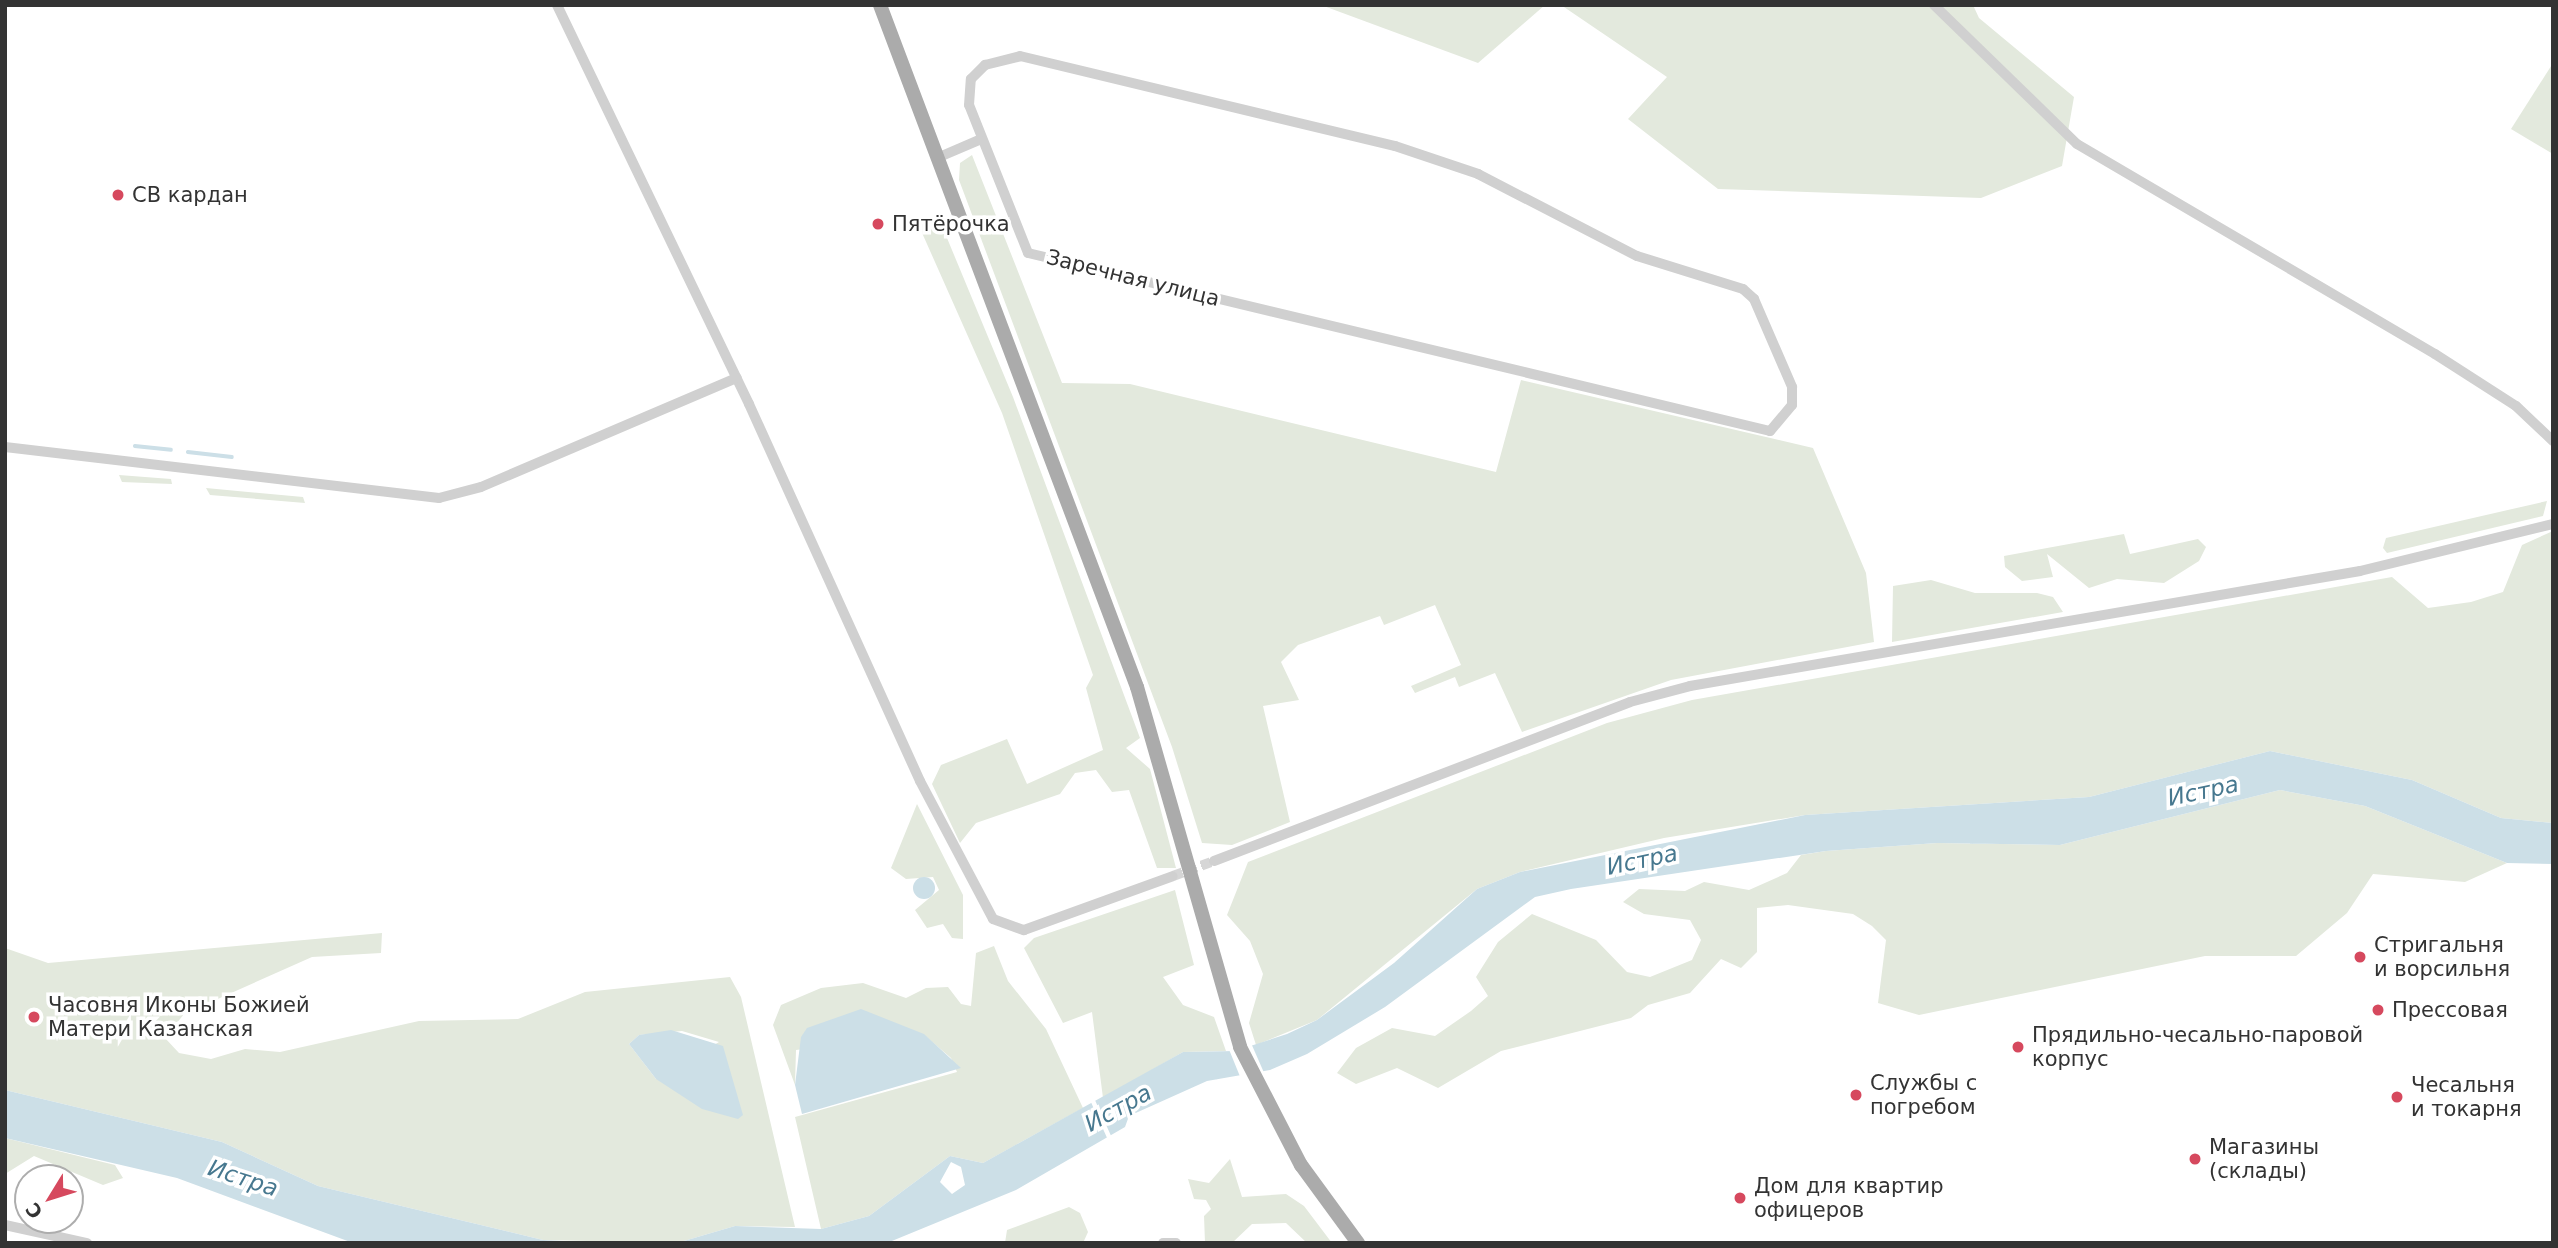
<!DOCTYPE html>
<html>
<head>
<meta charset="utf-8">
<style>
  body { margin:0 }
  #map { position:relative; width:2558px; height:1248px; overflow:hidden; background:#fff; font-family:"DejaVu Sans",sans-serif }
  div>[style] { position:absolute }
  .green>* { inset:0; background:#e3e9dd }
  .water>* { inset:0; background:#ccdfe7 }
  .round { border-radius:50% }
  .pier>* { inset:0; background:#fff }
  .stream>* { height:3.5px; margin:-1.75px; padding:0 1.75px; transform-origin:1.75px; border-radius:1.75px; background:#ccdfe7 }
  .minor-tunnel>* { height:10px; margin-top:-5px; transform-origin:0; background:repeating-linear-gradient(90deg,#d6d6d6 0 10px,transparent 0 15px) }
  .minor>* { height:10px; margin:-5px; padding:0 5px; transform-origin:5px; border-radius:5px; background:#d0d0d0 }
  .major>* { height:14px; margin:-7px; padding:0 7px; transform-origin:7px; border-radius:7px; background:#ababab }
  .dots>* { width:19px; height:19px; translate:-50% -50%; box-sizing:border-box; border:4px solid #fff; border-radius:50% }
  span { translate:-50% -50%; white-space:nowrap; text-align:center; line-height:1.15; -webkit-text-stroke:7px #fff; paint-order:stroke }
  .poi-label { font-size:21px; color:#333 }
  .left { translate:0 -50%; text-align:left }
  .street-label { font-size:21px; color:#333 }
  .water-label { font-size:23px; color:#47788f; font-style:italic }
  .frame { position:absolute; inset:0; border:7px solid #333; pointer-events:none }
  .north { position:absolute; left:14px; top:1164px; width:70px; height:70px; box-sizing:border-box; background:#fff; border:2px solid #adadad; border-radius:50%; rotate:232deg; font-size:19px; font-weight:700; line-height:28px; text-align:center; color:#333 }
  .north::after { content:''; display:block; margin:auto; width:24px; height:32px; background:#d6495e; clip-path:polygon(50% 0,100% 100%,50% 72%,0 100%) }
</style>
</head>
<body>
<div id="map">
  <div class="green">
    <div style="clip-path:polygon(1321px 5px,1545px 5px,1478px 63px)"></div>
    <div style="clip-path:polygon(1561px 5px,1973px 5px,1979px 18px,2074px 97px,2062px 166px,1981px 198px,1718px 189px,1628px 119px,1667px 77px)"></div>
    <div style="clip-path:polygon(2553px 63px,2553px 154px,2511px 129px)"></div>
    <div style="clip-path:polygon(972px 155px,1062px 383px,1130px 384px,1496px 472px,1521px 380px,1813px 448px,1866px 573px,1874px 642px,1671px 680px,1522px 732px,1495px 673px,1459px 687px,1455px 677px,1415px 693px,1411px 686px,1461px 665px,1435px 605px,1384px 625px,1380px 616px,1298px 645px,1281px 662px,1299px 700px,1263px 706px,1290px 822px,1232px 845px,1202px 843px,1172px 747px,959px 180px,960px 163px)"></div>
    <div style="clip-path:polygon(915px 217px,935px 222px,947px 238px,1013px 397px,1140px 738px,1126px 748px,1150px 769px,1176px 868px,1157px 868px,1129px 790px,1112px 792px,1096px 770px,1075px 773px,1060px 794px,976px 823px,960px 843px,932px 784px,941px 765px,1007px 739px,1027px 784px,1103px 750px,1086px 688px,1093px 675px,1002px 413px)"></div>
    <div style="clip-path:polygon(119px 475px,171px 479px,172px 484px,122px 482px)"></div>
    <div style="clip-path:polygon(206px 488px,303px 497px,305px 503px,210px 495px)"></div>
    <div style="clip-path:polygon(2547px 501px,2543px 516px,2387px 553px,2383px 548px,2386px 538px)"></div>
    <div style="clip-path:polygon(2553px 531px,2553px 823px,2501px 818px,2412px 780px,2270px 751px,2089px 797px,1805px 815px,1664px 838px,1520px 872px,1477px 889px,1317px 1020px,1256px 1045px,1249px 1023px,1263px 974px,1250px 941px,1227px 915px,1248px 862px,1607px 723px,1692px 700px,2392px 577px,2428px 608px,2471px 602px,2503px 592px,2522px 545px)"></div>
    <div style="clip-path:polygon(2124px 534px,2130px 554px,2198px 539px,2206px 547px,2199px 561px,2164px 583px,2117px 579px,2089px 588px,2047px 554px,2053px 577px,2022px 581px,2005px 567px,2004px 556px)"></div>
    <div style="clip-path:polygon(1931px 580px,1975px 593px,2037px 593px,2053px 597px,2063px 612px,1892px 642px,1893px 586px)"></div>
    <div style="clip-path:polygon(2280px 790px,2365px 806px,2507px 863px,2465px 882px,2373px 874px,2347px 913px,2296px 956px,2205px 956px,1919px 1015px,1878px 1003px,1886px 940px,1872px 926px,1853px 914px,1788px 905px,1757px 908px,1757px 952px,1741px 968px,1721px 959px,1690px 993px,1648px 1005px,1631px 1018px,1501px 1051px,1438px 1088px,1397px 1068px,1356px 1084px,1337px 1073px,1356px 1048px,1392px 1028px,1435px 1036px,1471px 1011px,1488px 996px,1476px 977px,1498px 942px,1532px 914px,1596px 940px,1627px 972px,1650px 977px,1692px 960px,1701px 940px,1690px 920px,1644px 914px,1623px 902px,1639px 889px,1685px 891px,1704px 882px,1749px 890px,1787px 873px,1801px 855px,1826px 851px,1937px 843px,2060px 845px)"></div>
    <div style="clip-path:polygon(917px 804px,963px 895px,963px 939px,952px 938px,943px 924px,927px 928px,915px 910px,939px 890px,933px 877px,906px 879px,891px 868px)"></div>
    <div style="clip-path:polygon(1175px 890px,1194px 965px,1163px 977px,1183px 1005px,1214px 1017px,1226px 1051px,1183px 1052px,1103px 1098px,1092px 1012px,1063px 1023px,1024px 948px,1034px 938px)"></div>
    <div style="clip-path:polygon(evenodd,382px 933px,381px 953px,312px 957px,184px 1014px,165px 1038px,179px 1053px,211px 1059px,245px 1049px,280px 1052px,419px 1021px,518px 1019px,585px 992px,730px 977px,741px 997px,795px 1227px,735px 1226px,677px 1243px,543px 1240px,318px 1186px,222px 1142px,5px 1090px,5px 948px,48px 963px,382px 933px,682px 1031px,719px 1042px,656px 1079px,629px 1044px,639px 1035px,682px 1031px)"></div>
    <div style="clip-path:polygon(994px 946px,1008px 981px,1046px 1029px,1083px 1108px,983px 1163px,950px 1156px,869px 1216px,821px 1229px,795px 1117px,957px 1072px,951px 1058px,923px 1034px,796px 1050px,795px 1085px,773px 1025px,781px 1005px,821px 988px,863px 983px,906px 998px,926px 988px,948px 987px,961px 1004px,971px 1006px,976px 953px)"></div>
    <div style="clip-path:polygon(5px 1138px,115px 1165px,123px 1178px,103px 1185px,34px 1156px,5px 1174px)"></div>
    <div style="clip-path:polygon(1230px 1159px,1242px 1197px,1286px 1194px,1304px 1206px,1332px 1243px,1307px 1243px,1286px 1223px,1252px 1224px,1232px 1243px,1205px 1243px,1204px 1216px,1211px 1209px,1206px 1200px,1194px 1199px,1188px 1179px,1209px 1183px)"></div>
    <div style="clip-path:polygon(1069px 1207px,1080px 1213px,1088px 1232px,1083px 1243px,1005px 1243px,1007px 1230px)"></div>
  </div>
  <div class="water">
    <div style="clip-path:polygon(evenodd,2270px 751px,2412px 780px,2501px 818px,2553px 823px,2553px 864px,2507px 863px,2365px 806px,2280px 790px,2060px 845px,1937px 843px,1826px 851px,1571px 889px,1535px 897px,1385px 1007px,1307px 1054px,1270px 1070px,1207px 1081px,1129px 1116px,1125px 1127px,1016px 1190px,887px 1243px,677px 1243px,735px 1226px,821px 1229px,869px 1216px,950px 1156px,983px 1163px,1183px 1052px,1235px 1051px,1287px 1034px,1317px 1020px,1394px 963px,1477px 889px,1520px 872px,1805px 815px,2089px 797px,2270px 751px,951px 1162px,961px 1167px,965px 1185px,952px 1194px,940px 1182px,951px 1162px)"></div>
    <div class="round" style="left:913px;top:877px;width:22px;height:22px"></div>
    <div style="clip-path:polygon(861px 1009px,924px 1034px,961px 1068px,802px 1114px,795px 1085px,801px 1037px,807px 1028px)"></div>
    <div style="clip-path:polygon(671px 1030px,723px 1046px,743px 1115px,738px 1119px,702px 1109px,656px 1079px,629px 1044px,639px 1035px)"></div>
    <div style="clip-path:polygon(5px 1090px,222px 1142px,318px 1186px,543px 1240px,604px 1243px,353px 1243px,177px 1178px,5px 1138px)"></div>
  </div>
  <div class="pier">
    <div style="clip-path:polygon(1251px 1043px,1265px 1075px,1241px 1079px,1228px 1047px)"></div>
    <div style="clip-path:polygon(1094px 1098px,1112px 1138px,1108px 1140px,1090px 1100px)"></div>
  </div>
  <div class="stream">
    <div style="left:135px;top:446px;width:36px;rotate:6deg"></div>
    <div style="left:188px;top:452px;width:44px;rotate:6.5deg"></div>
  </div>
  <div class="minor-tunnel">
    <div style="left:1173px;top:876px;width:44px;rotate:-20.1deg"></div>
  </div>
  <div class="minor">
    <div style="left:557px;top:5px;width:443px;rotate:64.3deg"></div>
    <div style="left:749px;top:404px;width:414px;rotate:65.6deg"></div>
    <div style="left:920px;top:781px;width:156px;rotate:62.1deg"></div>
    <div style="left:993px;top:919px;width:33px;rotate:20deg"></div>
    <div style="left:1024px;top:930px;width:158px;rotate:-19.9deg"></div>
    <div style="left:1934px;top:5px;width:199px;rotate:44.2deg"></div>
    <div style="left:2077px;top:144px;width:415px;rotate:30.4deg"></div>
    <div style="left:2435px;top:354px;width:96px;rotate:32.7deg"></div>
    <div style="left:2516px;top:406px;width:51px;rotate:43.4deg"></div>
    <div style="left:1020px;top:56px;width:386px;rotate:13.5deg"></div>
    <div style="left:1395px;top:146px;width:88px;rotate:18.6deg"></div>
    <div style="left:1478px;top:174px;width:179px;rotate:27.3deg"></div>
    <div style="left:1637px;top:256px;width:111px;rotate:17.3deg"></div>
    <div style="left:1743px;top:289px;width:15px;rotate:42deg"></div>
    <div style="left:1754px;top:299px;width:96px;rotate:66.6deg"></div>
    <div style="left:1792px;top:387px;width:18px;rotate:90deg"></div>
    <div style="left:1792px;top:405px;width:34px;rotate:130deg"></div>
    <div style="left:1770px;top:431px;width:763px;rotate:-166.51deg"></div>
    <div style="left:1028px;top:253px;width:159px;rotate:-111.7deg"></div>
    <div style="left:969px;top:105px;width:26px;rotate:-86deg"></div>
    <div style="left:971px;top:79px;width:20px;rotate:-45deg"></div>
    <div style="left:985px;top:65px;width:36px;rotate:-14deg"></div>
    <div style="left:937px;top:158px;width:46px;rotate:-23.2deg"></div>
    <div style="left:5px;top:447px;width:437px;rotate:6.7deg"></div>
    <div style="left:439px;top:498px;width:43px;rotate:-14.7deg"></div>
    <div style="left:481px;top:487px;width:278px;rotate:-23.1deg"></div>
    <div style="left:1214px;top:861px;width:445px;rotate:-20.9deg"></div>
    <div style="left:1630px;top:702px;width:62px;rotate:-14.9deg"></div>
    <div style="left:1690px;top:686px;width:680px;rotate:-9.74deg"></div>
    <div style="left:2360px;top:571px;width:199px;rotate:-13.7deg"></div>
    <div style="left:5px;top:1225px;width:84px;rotate:12.4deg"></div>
    <div style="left:1163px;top:1243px;width:13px"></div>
  </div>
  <div class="major">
    <div style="left:880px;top:5px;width:729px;rotate:69.35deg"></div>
    <div style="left:1137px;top:687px;width:374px;rotate:74deg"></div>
    <div style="left:1240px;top:1047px;width:133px;rotate:62.7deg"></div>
    <div style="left:1301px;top:1165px;width:97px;rotate:53.8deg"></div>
  </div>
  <div class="dots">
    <div style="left:118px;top:195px;background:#d6495e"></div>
    <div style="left:878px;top:224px;background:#d6495e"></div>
    <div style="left:2360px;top:957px;background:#d6495e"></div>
    <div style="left:2378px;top:1010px;background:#d6495e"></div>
    <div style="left:34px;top:1017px;background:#d6495e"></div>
    <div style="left:2018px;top:1047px;background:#d6495e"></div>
    <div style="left:1856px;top:1095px;background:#d6495e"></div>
    <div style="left:2397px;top:1097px;background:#d6495e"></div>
    <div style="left:2195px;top:1159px;background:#d6495e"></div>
    <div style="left:1740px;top:1198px;background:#d6495e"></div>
  </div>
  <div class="poi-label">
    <span class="left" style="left:132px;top:195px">СВ кардан</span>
    <span class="left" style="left:892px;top:224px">Пятёрочка</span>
    <span class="left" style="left:2374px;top:957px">Стригальня<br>и ворсильня</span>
    <span class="left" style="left:48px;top:1017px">Часовня Иконы Божией<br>Матери Казанская</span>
    <span class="left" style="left:2392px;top:1010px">Прессовая</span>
    <span class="left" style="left:2032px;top:1047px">Прядильно-чесально-паровой<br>корпус</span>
    <span class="left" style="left:1870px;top:1095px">Службы с<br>погребом</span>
    <span class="left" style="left:2411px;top:1097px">Чесальня<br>и токарня</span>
    <span class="left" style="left:2209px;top:1159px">Магазины<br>(склады)</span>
    <span class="left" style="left:1754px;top:1198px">Дом для квартир<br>офицеров</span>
  </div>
  <div class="street-label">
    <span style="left:1133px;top:278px;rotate:14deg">Заречная улица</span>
  </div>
  <div class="water-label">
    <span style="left:2203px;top:791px;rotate:-12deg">Истра</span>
    <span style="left:1642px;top:860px;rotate:-12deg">Истра</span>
    <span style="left:1118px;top:1108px;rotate:-29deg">Истра</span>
    <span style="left:243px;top:1178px;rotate:18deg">Истра</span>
  </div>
  <div class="frame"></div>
  <div class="north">С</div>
</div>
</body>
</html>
